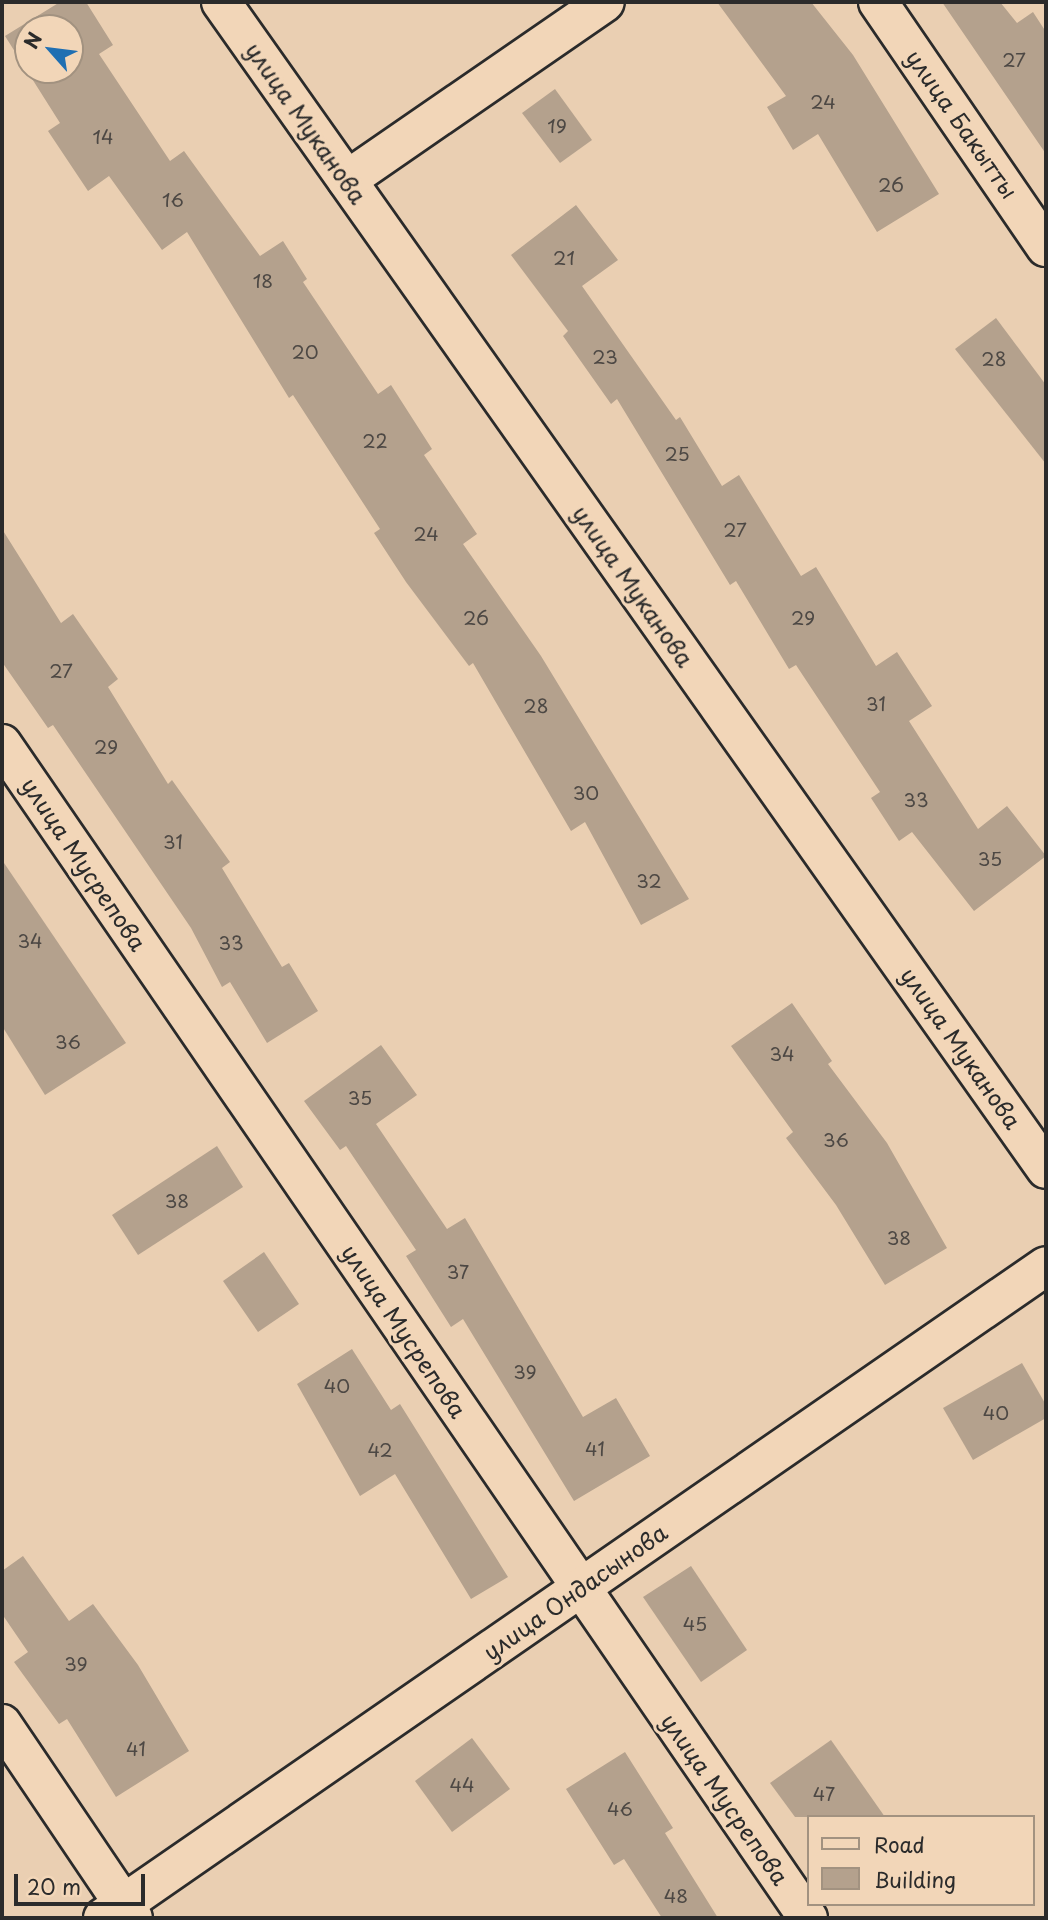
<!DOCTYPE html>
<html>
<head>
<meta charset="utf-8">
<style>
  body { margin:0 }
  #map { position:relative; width:1048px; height:1920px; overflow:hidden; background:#eacfb2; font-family:"Playpen Sans",sans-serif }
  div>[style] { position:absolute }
  .building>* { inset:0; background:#b4a18d }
  .roads { filter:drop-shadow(2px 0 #2b2b2b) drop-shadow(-2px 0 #2b2b2b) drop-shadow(0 2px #2b2b2b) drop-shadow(0 -2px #2b2b2b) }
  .minor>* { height:38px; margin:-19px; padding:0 19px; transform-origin:19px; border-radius:19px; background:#f2d6b8 }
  span { translate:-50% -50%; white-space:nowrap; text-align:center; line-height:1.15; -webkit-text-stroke:6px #f2d6b8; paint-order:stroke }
  .number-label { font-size:19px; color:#4d4844 }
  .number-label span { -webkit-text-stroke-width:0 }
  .street-label { font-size:23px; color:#2b2b2b }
  .frame { position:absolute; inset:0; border:4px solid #2b2b2b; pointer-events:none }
  .legend { position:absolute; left:807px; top:1815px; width:228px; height:91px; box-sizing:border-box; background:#f2d6b8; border:2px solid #a29280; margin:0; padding:9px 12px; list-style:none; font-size:21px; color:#2b2b2b }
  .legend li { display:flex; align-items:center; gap:14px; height:35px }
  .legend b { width:35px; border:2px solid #a29280 }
  .north { position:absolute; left:14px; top:14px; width:70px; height:70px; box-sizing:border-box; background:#f2d6b8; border:2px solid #a29280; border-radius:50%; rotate:298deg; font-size:19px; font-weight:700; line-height:28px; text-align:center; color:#2b2b2b }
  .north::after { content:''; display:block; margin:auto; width:24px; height:32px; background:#1f6fb2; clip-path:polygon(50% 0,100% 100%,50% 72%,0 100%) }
  .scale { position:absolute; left:14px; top:1874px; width:131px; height:32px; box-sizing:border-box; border:4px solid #2b2b2b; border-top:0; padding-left:9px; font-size:21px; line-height:24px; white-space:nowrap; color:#2b2b2b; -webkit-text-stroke:5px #f2d6b8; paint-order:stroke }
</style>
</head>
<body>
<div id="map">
  <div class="building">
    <div style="clip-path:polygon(evenodd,60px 2px,86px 2px,113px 45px,99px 54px,170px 161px,184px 151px,260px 256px,283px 241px,307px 279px,303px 282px,378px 394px,391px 385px,432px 449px,424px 455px,477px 534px,463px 544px,541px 656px,689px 899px,641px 925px,585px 822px,571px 831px,473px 663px,469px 666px,406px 582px,374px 533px,380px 529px,293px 395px,289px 398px,187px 232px,162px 250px,109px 176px,88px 191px,48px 131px,60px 123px,5px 36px,60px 2px,28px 28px,70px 28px,70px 70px,28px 70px,28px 28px)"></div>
    <div style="clip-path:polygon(717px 2px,811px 2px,853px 55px,939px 194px,877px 232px,818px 134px,793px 150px,767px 107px,786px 96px)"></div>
    <div style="clip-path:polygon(942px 2px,1000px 2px,1017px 23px,1033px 12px,1046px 32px,1046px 154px)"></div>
    <div style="clip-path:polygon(555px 89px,592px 140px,560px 163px,522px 113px)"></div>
    <div style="clip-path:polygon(576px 205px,618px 260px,582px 286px,676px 420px,680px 417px,722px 486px,739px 475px,801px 576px,816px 567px,876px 666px,897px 652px,932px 706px,909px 721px,978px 829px,1007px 806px,1046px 856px,974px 911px,912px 832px,899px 841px,871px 798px,880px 792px,796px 665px,789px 669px,736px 581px,730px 585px,617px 399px,611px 404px,563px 336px,568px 331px,511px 255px)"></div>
    <div style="clip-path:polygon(996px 318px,1046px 385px,1046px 464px,955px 349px)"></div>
    <div style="clip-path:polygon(2px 529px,61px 623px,73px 614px,118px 679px,108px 687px,168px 784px,172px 780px,230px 862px,222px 868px,282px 967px,289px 963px,318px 1011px,267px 1043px,230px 982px,222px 987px,191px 928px,53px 725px,48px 728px,2px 662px)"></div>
    <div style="clip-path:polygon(2px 860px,126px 1043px,45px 1095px,2px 1026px)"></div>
    <div style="clip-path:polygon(792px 1003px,832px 1061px,828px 1064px,887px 1143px,947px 1248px,885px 1285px,836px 1205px,786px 1138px,793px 1132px,731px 1046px)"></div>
    <div style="clip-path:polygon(381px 1045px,417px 1095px,376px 1124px,447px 1229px,465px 1218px,583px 1417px,616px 1398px,650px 1456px,574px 1501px,463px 1319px,451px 1327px,406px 1256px,416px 1250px,346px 1146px,340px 1150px,304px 1101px)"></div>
    <div style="clip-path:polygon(217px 1146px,243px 1187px,138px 1255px,112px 1215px)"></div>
    <div style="clip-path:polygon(264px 1252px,299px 1304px,258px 1332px,223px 1281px)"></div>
    <div style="clip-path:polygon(352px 1349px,391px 1410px,400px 1404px,508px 1577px,471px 1599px,395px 1474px,360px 1496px,297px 1384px)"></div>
    <div style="clip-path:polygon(1022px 1363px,1046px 1405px,1046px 1418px,973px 1460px,943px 1408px)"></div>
    <div style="clip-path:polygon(23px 1556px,69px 1621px,93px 1604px,138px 1665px,189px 1751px,116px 1797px,67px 1719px,59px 1724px,14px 1662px,28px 1652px,2px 1614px,2px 1571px)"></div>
    <div style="clip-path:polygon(691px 1566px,747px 1650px,701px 1682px,643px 1597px)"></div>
    <div style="clip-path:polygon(472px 1738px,510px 1789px,452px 1832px,415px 1781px)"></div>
    <div style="clip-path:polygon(831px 1740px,885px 1817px,795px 1817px,770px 1783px)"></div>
    <div style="clip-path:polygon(625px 1752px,673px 1828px,665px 1833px,718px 1918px,662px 1918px,624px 1859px,614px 1865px,566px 1789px)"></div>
  </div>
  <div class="roads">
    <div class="minor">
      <div style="left:221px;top:2px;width:1429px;rotate:54.74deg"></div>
      <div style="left:878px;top:2px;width:297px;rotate:55.6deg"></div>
      <div style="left:347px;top:180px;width:313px;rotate:-34.6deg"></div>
      <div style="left:2px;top:744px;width:1424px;rotate:55.53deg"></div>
      <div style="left:2px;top:1724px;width:234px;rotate:56deg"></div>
      <div style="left:103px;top:1918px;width:1146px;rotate:-34.66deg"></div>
    </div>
  </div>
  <div class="number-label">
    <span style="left:1014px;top:60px">27</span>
    <span style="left:823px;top:102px">24</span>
    <span style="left:557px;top:126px">19</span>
    <span style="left:103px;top:137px">14</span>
    <span style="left:891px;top:185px">26</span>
    <span style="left:173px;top:200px">16</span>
    <span style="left:564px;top:258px">21</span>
    <span style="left:263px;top:281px">18</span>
    <span style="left:305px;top:352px">20</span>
    <span style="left:605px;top:357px">23</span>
    <span style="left:994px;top:359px">28</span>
    <span style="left:375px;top:441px">22</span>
    <span style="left:677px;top:454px">25</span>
    <span style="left:735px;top:530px">27</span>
    <span style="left:426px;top:534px">24</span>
    <span style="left:476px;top:618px">26</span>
    <span style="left:803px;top:618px">29</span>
    <span style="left:61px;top:671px">27</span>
    <span style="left:876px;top:704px">31</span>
    <span style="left:536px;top:706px">28</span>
    <span style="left:106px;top:747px">29</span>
    <span style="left:586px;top:793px">30</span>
    <span style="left:916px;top:800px">33</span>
    <span style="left:173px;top:842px">31</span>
    <span style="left:990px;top:859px">35</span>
    <span style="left:649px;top:881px">32</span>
    <span style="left:30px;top:941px">34</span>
    <span style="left:231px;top:943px">33</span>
    <span style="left:68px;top:1042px">36</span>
    <span style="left:782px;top:1054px">34</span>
    <span style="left:360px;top:1098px">35</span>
    <span style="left:836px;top:1140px">36</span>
    <span style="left:177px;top:1201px">38</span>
    <span style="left:899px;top:1238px">38</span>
    <span style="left:458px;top:1272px">37</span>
    <span style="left:525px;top:1372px">39</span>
    <span style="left:337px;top:1386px">40</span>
    <span style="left:996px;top:1413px">40</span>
    <span style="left:595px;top:1449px">41</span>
    <span style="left:380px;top:1450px">42</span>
    <span style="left:695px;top:1624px">45</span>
    <span style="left:76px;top:1664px">39</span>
    <span style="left:136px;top:1749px">41</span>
    <span style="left:462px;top:1785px">44</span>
    <span style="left:824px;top:1794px">47</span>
    <span style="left:620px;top:1809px">46</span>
    <span style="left:676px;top:1896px">48</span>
  </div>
  <div class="street-label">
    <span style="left:306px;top:123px;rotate:55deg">улица Муканова</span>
    <span style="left:962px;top:124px;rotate:55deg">улица Бакытты</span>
    <span style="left:633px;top:586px;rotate:55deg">улица Муканова</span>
    <span style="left:84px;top:864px;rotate:56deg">улица Мусрепова</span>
    <span style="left:961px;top:1048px;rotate:55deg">улица Муканова</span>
    <span style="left:404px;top:1331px;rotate:56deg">улица Мусрепова</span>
    <span style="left:575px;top:1592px;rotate:-35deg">улица Ондасынова</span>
    <span style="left:725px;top:1799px;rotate:55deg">улица Мусрепова</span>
  </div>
  <div class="frame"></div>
  <ul class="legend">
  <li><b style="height:9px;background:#f2d6b8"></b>Road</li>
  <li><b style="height:19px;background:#b4a18d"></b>Building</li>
  </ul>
  <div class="north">N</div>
  <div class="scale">20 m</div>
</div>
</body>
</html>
